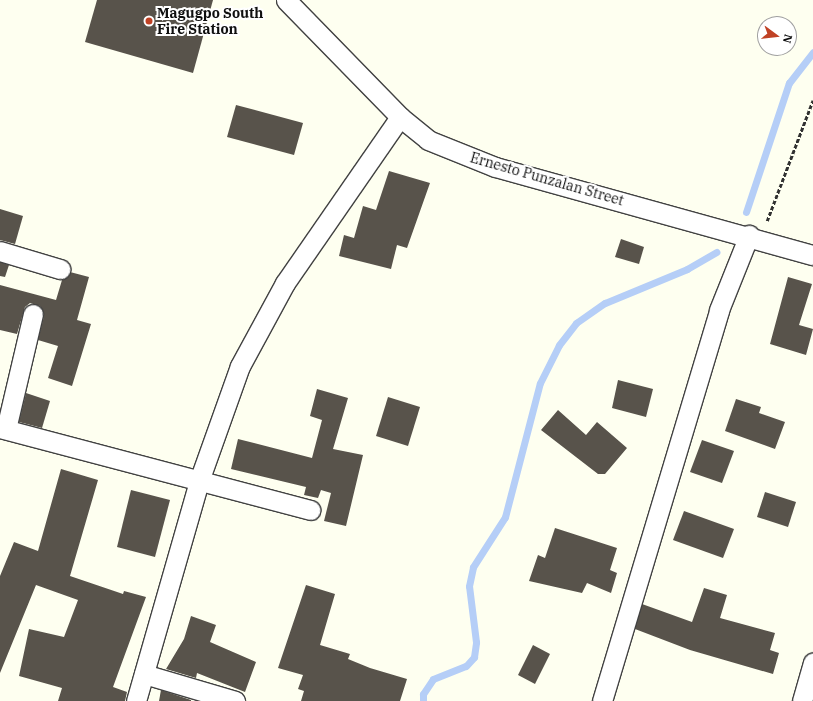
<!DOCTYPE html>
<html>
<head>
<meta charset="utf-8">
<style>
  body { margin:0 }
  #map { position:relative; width:813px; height:701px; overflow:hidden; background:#fefff0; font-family:"IBM Plex Serif",serif }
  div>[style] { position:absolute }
  .stream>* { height:7px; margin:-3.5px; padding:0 3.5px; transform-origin:3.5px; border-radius:3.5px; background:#b5cef7 }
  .building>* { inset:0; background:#58534b }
  .path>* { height:2.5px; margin-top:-1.25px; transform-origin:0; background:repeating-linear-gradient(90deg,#313131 0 4px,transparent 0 6px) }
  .roads { filter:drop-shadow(1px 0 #424242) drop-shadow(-1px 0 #424242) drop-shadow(0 1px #424242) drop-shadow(0 -1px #424242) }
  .street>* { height:19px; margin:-9.5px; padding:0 9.5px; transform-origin:9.5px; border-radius:9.5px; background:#fff }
  .dots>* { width:11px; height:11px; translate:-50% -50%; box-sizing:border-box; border:2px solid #fff; border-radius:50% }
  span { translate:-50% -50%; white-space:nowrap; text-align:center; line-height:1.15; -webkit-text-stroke:4px #fff; paint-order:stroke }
  .poi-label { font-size:14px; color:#0f0f0f; font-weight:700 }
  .left { translate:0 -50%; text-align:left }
  .street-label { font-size:14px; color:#0f0f0f }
  .north { position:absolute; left:757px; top:16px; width:40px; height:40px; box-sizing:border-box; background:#fff; border:1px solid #9f9f9f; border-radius:50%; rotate:105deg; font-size:11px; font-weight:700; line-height:16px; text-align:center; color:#0f0f0f }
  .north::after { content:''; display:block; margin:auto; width:14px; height:18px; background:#c04225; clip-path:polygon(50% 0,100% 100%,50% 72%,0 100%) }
</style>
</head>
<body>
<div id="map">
  <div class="stream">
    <div style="left:746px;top:212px;width:136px;rotate:-71.6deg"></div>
    <div style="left:789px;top:83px;width:39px;rotate:-52deg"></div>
    <div style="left:423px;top:701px;width:7px;rotate:-90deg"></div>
    <div style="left:423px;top:694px;width:18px;rotate:-56deg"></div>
    <div style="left:433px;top:679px;width:35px;rotate:-22deg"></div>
    <div style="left:466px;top:666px;width:12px;rotate:-48deg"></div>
    <div style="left:474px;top:657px;width:15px;rotate:-82deg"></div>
    <div style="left:476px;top:642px;width:56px;rotate:-97.1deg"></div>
    <div style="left:469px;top:586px;width:19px;rotate:-78deg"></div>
    <div style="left:473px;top:567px;width:59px;rotate:-57.4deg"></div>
    <div style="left:505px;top:517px;width:138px;rotate:-75.4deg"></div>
    <div style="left:540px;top:383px;width:42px;rotate:-63.4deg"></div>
    <div style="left:559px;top:345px;width:28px;rotate:-52deg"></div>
    <div style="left:576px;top:323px;width:35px;rotate:-35deg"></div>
    <div style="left:605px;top:303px;width:89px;rotate:-22.5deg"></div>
    <div style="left:687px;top:269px;width:34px;rotate:-30deg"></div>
  </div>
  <div class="building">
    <div style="clip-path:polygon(97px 0,213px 0,193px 73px,85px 42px)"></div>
    <div style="clip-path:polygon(236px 105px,303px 123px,294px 155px,227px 137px)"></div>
    <div style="clip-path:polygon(389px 171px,430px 183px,407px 248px,397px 245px,391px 269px,339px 256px,344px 235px,354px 238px,363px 206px,376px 210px)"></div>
    <div style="clip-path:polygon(0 209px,23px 216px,15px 244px,0 240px)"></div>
    <div style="clip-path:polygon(621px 239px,644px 247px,639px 264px,615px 257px)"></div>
    <div style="clip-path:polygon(0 262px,9px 265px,5px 277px,0 276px)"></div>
    <div style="clip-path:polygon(70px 272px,89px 277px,77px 320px,91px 324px,72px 386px,48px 378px,58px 346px,38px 340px,44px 316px,40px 306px,30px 303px,25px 307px,17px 334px,0 330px,0 285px,56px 300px,62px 280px)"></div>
    <div style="clip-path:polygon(788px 277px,812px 284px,799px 325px,813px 329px,806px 355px,770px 344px)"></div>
    <div style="clip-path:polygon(618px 380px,653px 389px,646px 417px,612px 408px)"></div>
    <div style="clip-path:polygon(317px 389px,348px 398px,333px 449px,363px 455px,346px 526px,324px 521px,331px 493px,321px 490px,318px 498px,304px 495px,306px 487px,231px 469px,238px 439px,312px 458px,322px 420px,310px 416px)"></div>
    <div style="clip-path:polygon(26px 393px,50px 401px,42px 428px,19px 422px)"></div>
    <div style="clip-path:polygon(388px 397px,420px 407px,408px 446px,376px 436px)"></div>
    <div style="clip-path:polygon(736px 399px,761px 407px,759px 413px,785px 422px,775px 449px,725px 431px)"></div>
    <div style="clip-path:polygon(558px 410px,586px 435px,597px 422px,627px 448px,605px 474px,598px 474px,541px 430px)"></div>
    <div style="clip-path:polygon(702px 440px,734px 451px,722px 483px,690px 472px)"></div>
    <div style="clip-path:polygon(61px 469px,98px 480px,70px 576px,123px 594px,124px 591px,146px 597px,113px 687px,127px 692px,125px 701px,58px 701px,62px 688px,19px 676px,29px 629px,64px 637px,78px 600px,36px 585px,0 673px,0 576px,14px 542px,38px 551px)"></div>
    <div style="clip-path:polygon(131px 490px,170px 500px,155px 557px,117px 547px)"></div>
    <div style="clip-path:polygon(765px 492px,796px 502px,788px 527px,757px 517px)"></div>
    <div style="clip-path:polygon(684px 511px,734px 529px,723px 558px,673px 540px)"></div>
    <div style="clip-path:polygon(555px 528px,617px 548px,610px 570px,617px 573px,611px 593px,587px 583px,582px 593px,529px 581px,538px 555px,545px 558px)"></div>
    <div style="clip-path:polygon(306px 585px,335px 594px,320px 645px,350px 654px,348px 659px,370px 668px,407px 679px,400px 701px,301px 701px,304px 691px,298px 689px,303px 675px,278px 668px)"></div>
    <div style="clip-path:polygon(704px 588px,727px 595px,720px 618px,775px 633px,770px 650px,779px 653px,773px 674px,690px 650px,635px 629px,642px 604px,692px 622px)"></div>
    <div style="clip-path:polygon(191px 616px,216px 625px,210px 642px,256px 662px,245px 692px,197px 673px,196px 678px,166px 669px,184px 639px)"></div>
    <div style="clip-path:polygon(533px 645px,550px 654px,535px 684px,518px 675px)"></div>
    <div style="clip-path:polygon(161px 690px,191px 700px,191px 701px,159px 701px)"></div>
  </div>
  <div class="path">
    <div style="left:767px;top:221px;width:129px;rotate:-69.2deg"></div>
  </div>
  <div class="roads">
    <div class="street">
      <div style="left:286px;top:0;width:163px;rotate:45.7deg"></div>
      <div style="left:400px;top:117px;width:36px;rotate:39deg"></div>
      <div style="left:428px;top:140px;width:72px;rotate:21.9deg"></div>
      <div style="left:495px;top:167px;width:330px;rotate:15.5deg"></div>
      <div style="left:0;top:251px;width:63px;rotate:16.7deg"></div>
      <div style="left:0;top:428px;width:321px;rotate:14.8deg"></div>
      <div style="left:6px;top:429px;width:118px;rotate:-76.8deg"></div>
      <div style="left:144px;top:674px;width:95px;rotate:16.5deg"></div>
      <div style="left:136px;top:701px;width:229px;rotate:-74deg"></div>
      <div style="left:199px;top:481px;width:122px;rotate:-70.4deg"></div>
      <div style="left:240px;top:366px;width:94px;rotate:-61.5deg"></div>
      <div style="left:285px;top:283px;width:202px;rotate:-55.3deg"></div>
      <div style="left:602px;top:701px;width:408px;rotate:-73.3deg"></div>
      <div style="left:719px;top:310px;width:81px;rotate:-68.2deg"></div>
      <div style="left:802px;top:701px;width:40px;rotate:-74deg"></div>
    </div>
  </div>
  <div class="dots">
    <div style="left:149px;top:21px;background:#c04225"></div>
  </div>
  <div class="poi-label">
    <span class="left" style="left:157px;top:21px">Magugpo South<br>Fire Station</span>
  </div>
  <div class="street-label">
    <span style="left:547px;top:179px;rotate:16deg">Ernesto Punzalan Street</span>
  </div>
  <div class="north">N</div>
</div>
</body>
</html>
